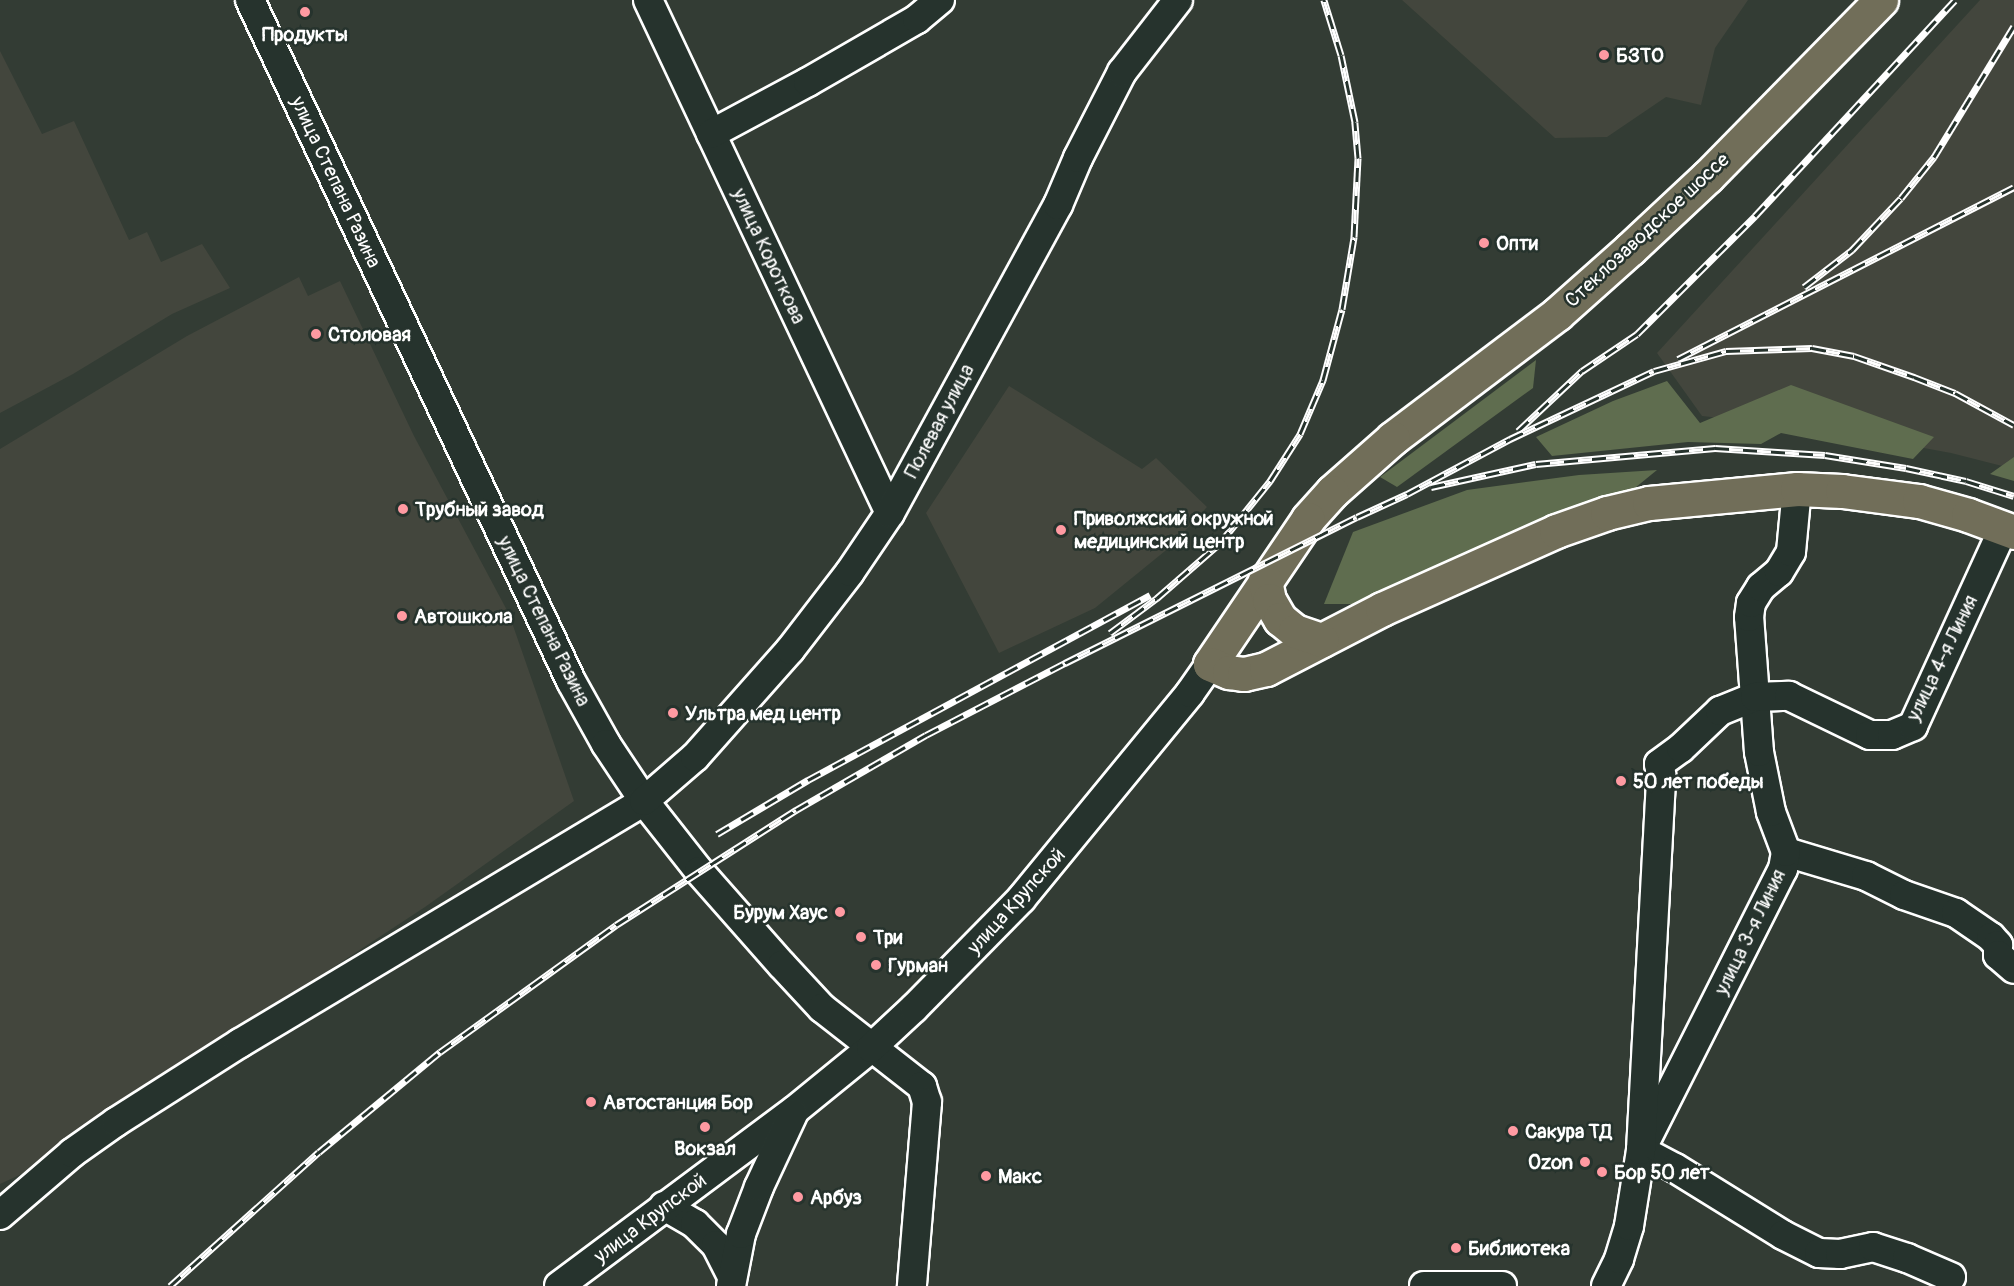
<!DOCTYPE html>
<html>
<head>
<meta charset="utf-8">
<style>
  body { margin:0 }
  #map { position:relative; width:2014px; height:1286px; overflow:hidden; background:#333c34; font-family:Pangolin,sans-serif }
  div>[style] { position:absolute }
  .built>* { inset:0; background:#43463d }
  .green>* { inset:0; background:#5f6d4f }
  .roads { filter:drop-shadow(2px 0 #fff) drop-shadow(-2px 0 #fff) drop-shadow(0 2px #fff) drop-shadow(0 -2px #fff) }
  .minor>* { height:28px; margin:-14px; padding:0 14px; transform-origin:14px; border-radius:14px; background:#26332d }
  .major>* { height:33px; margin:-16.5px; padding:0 16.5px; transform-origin:16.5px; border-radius:16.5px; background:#716e59 }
  .rail>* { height:7px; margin-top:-3.5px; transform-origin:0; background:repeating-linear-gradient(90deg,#26332d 0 14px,#fff 0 28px); box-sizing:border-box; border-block:2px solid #fff }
  .dots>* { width:16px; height:16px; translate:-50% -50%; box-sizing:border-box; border:3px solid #26332d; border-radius:50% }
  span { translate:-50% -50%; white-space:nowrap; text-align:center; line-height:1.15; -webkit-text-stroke:5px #26332d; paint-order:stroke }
  .poi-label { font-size:20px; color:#fff; font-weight:700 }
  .left { translate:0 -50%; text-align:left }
  .right { translate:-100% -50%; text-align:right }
  .street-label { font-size:20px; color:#fff }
</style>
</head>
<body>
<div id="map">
  <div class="built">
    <div style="clip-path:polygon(1402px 0,1748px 0,1715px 48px,1701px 105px,1666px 97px,1607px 137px,1555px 138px)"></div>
    <div style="clip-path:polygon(1980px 0,2014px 0,2014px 469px,1951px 453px,1820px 429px,1702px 416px,1657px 353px)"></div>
    <div style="clip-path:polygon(0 51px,42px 134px,74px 121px,129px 240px,147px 232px,161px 262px,202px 244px,230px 288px,172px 314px,73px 374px,0 413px)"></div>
    <div style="clip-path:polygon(299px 277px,308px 296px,340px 281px,414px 436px,509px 614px,574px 801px,425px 907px,124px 1105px,37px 1167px,0 1184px,0 449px,187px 336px)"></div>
    <div style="clip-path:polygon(1009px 386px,1142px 469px,1156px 458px,1207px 507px,1170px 547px,1095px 608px,999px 653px,926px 513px)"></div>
  </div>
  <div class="green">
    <div style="clip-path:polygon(1536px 360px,1533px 388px,1397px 487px,1380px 477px)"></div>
    <div style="clip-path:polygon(1667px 381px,1700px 423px,1791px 385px,1934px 437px,1913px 459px,1781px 433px,1761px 444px,1688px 442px,1552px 456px,1536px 437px,1613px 401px)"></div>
    <div style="clip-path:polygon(2014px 457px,2014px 481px,1990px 474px)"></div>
    <div style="clip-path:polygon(1657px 470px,1619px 501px,1358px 604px,1324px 604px,1353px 532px,1467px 490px,1579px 475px)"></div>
  </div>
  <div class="roads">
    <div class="minor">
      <div style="left:250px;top:0;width:753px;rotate:64.76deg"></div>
      <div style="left:571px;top:681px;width:72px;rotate:60.9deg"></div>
      <div style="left:606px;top:744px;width:69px;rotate:56.3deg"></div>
      <div style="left:644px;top:801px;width:89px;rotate:51.8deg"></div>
      <div style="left:699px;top:871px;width:125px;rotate:48.6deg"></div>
      <div style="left:782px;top:965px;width:59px;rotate:47.1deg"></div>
      <div style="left:822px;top:1008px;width:127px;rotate:38deg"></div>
      <div style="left:922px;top:1086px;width:17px;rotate:73deg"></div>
      <div style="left:927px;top:1102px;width:185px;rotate:94.7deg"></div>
      <div style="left:648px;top:0;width:567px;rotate:64.75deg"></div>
      <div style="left:711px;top:134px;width:110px;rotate:-28.2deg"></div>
      <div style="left:808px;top:82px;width:126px;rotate:-30deg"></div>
      <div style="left:917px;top:19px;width:30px;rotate:-40deg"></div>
      <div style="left:1786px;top:852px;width:84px;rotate:16.7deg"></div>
      <div style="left:1866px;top:876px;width:42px;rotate:26.6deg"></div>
      <div style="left:1904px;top:895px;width:55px;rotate:19.1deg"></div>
      <div style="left:1956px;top:913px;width:42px;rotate:34.4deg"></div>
      <div style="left:1991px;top:937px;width:11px;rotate:49deg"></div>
      <div style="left:1998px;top:945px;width:10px;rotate:90deg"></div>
      <div style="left:1998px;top:955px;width:21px;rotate:41deg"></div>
      <div style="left:1646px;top:1140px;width:304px;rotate:-63.2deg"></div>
      <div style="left:1783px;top:869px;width:17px;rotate:-80deg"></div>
      <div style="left:1786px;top:852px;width:43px;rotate:-110.6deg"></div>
      <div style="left:1771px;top:812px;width:61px;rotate:-101.3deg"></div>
      <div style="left:1759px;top:752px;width:135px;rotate:-94.2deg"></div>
      <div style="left:1749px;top:617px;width:14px;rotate:-82deg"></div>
      <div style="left:1751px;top:603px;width:19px;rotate:-58deg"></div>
      <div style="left:1761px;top:587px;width:23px;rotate:-40deg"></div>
      <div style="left:1779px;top:572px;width:23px;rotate:-59deg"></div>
      <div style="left:1791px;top:552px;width:63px;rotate:-84.6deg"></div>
      <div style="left:1641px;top:1150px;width:38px;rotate:28deg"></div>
      <div style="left:1675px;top:1168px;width:127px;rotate:31.8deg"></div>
      <div style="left:1783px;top:1235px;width:40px;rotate:26.6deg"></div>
      <div style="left:1819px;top:1253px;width:21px;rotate:3deg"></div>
      <div style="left:1840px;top:1254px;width:34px;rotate:-12deg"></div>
      <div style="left:1873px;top:1247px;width:36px;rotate:18deg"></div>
      <div style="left:1907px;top:1258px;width:48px;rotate:23.4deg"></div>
      <div style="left:664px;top:1206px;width:36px;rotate:30deg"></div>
      <div style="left:695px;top:1224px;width:30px;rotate:45deg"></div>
      <div style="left:716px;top:1245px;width:34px;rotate:63deg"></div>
      <div style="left:0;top:1215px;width:95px;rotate:-40.7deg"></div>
      <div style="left:72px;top:1153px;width:54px;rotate:-35.2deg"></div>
      <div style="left:116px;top:1122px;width:147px;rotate:-32.5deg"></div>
      <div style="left:240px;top:1043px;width:471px;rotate:-30.9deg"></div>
      <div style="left:644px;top:801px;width:67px;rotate:-40.8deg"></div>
      <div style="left:695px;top:757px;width:143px;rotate:-48.4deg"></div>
      <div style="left:790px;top:650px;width:98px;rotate:-52.4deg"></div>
      <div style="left:850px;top:572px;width:71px;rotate:-55.9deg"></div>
      <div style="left:890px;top:513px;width:351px;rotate:-61.4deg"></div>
      <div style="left:1058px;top:205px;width:51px;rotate:-66.9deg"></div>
      <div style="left:1078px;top:158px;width:97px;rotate:-62.9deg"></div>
      <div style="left:1122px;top:72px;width:91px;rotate:-52.1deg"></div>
      <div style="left:559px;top:1286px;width:294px;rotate:-36.7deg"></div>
      <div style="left:795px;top:1110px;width:98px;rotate:-39.2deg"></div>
      <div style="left:871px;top:1048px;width:59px;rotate:-42.9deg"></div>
      <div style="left:914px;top:1008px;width:153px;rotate:-45.5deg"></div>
      <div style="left:1021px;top:899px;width:266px;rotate:-50.6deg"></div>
      <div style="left:1190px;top:693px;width:35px;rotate:-55deg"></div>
      <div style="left:731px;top:1286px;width:53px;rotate:-79.1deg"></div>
      <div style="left:741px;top:1234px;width:50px;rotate:-69deg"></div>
      <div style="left:759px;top:1187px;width:81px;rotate:-65deg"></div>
      <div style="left:1424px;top:1286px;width:78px"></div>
      <div style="left:1606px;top:1286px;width:30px;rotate:-64deg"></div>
      <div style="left:1619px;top:1259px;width:34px;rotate:-73deg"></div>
      <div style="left:1629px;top:1226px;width:77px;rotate:-81deg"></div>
      <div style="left:1641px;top:1150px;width:376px;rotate:-86.9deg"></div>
      <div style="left:1661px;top:775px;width:11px;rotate:-100deg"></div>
      <div style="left:1659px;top:764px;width:27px;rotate:-36deg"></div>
      <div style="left:1681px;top:748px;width:54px;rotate:-43.5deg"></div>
      <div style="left:1720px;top:711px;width:38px;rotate:-22deg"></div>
      <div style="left:1755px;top:697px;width:34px;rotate:-2deg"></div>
      <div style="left:1789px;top:696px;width:90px;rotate:25.7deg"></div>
      <div style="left:1870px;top:735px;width:22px"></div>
      <div style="left:1892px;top:735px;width:23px;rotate:-23deg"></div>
      <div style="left:1913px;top:726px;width:219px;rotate:-65.4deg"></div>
    </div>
    <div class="major">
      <div style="left:1881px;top:0;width:247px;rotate:134.5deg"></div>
      <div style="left:1708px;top:176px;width:107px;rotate:136.9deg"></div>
      <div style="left:1630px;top:249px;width:98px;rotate:138.3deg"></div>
      <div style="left:1557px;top:314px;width:206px;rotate:142.9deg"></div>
      <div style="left:1393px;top:438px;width:81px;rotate:138.5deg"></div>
      <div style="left:1332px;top:492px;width:36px;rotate:132deg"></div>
      <div style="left:1308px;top:519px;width:175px;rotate:124.1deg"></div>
      <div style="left:1210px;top:664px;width:21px;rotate:23deg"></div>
      <div style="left:1229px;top:672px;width:15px;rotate:8deg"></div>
      <div style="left:1244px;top:674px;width:23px;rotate:-13deg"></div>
      <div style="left:1266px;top:669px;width:131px;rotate:-27.3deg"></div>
      <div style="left:1382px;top:609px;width:191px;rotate:-24.1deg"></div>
      <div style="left:1556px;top:531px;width:54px;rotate:-19.4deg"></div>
      <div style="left:1607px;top:513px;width:43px;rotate:-13.4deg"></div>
      <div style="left:1649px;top:503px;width:149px;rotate:-5.4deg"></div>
      <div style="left:1797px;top:489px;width:45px;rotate:2.5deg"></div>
      <div style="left:1842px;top:491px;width:78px;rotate:7.4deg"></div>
      <div style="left:1919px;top:501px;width:51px;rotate:15.9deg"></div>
      <div style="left:1968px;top:515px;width:49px;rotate:20.3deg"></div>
      <div style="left:1265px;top:580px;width:20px;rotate:79deg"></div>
      <div style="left:1269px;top:600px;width:22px;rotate:60deg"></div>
      <div style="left:1280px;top:619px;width:19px;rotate:39deg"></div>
      <div style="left:1295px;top:631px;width:28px;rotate:19deg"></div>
    </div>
  </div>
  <div class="rail">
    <div style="left:1804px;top:287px;width:61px;rotate:-37.6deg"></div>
    <div style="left:1852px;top:250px;width:71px;rotate:-46.7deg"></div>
    <div style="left:1901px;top:198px;width:53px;rotate:-51.2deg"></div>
    <div style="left:1934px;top:157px;width:153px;rotate:-58.6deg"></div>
    <div style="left:1678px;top:359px;width:377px;rotate:-27.1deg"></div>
    <div style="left:1518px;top:431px;width:88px;rotate:-43.2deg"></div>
    <div style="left:1582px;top:371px;width:66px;rotate:-33.9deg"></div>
    <div style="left:1637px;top:334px;width:167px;rotate:-45deg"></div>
    <div style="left:1755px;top:216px;width:294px;rotate:-47.2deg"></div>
    <div style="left:1431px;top:487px;width:107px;rotate:-12.4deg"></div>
    <div style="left:1536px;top:464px;width:180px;rotate:-5.1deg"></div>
    <div style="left:1715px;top:448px;width:110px;rotate:3.6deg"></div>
    <div style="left:1825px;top:455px;width:82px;rotate:9.1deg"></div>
    <div style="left:1906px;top:468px;width:61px;rotate:12.2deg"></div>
    <div style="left:1966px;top:481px;width:50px;rotate:17.4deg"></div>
    <div style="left:1110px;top:633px;width:59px;rotate:-36.7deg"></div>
    <div style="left:1157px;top:598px;width:84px;rotate:-41.1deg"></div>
    <div style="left:1220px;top:543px;width:80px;rotate:-51.1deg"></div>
    <div style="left:1270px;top:481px;width:56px;rotate:-57.4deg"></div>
    <div style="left:1300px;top:434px;width:59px;rotate:-66.9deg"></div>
    <div style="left:1323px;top:380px;width:73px;rotate:-75deg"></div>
    <div style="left:1342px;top:309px;width:73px;rotate:-80.5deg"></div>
    <div style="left:1354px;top:237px;width:79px;rotate:-87.1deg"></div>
    <div style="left:1358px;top:158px;width:36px;rotate:-95deg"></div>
    <div style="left:1355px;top:122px;width:68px;rotate:-101.8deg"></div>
    <div style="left:1341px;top:55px;width:58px;rotate:-107.2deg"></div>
    <div style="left:717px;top:834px;width:106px;rotate:-30.7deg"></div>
    <div style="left:808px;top:780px;width:389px;rotate:-28.4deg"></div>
    <div style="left:170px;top:1286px;width:200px;rotate:-42deg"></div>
    <div style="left:319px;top:1152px;width:157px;rotate:-39.6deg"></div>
    <div style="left:440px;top:1052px;width:217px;rotate:-35.8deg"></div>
    <div style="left:616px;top:925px;width:214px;rotate:-32.6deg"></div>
    <div style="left:796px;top:810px;width:150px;rotate:-30deg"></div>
    <div style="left:926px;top:735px;width:157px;rotate:-27.4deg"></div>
    <div style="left:1065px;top:663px;width:326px;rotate:-26.6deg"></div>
    <div style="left:1357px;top:517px;width:55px;rotate:-24.7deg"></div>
    <div style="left:1407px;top:494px;width:117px;rotate:-28.1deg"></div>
    <div style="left:1510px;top:439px;width:159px;rotate:-25.3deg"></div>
    <div style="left:1654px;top:371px;width:75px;rotate:-15.5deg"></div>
    <div style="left:1726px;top:351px;width:86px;rotate:-2deg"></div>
    <div style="left:1812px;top:348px;width:43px;rotate:10.8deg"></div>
    <div style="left:1854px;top:356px;width:64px;rotate:19.3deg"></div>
    <div style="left:1914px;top:377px;width:44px;rotate:21.3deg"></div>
    <div style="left:1955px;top:393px;width:67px;rotate:28.5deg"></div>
  </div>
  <div class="dots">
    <div style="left:305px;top:12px;background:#ff9aa2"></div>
    <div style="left:1604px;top:55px;background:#ff9aa2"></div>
    <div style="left:1484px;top:243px;background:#ff9aa2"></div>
    <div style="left:316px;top:334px;background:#ff9aa2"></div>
    <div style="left:403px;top:509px;background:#ff9aa2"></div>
    <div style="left:1061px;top:530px;background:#ff9aa2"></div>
    <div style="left:402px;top:616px;background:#ff9aa2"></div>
    <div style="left:673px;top:713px;background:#ff9aa2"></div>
    <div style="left:1621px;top:781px;background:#ff9aa2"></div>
    <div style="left:840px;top:912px;background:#ff9aa2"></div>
    <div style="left:861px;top:937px;background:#ff9aa2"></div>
    <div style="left:876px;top:965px;background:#ff9aa2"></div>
    <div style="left:591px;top:1102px;background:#ff9aa2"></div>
    <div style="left:705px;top:1127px;background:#ff9aa2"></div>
    <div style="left:1513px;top:1131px;background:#ff9aa2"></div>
    <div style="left:1585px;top:1162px;background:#ff9aa2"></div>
    <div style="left:1602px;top:1172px;background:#ff9aa2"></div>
    <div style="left:986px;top:1176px;background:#ff9aa2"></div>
    <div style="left:798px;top:1197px;background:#ff9aa2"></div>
    <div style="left:1456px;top:1248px;background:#ff9aa2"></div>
  </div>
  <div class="poi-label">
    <span style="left:305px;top:34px">Продукты</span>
    <span class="left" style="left:1616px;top:55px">БЗТО</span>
    <span class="left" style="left:1496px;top:243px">Опти</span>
    <span class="left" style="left:328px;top:334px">Столовая</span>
    <span class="left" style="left:415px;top:509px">Трубный завод</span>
    <span class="left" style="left:1074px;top:530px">Приволжский окружной<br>медицинский центр</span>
    <span class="left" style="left:414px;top:616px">Автошкола</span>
    <span class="left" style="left:685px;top:713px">Ультра мед центр</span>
    <span class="left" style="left:1633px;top:781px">50 лет победы</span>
    <span class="right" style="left:828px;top:912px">Бурум Хаус</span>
    <span class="left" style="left:873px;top:937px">Три</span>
    <span class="left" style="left:888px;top:965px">Гурман</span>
    <span class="left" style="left:603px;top:1102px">Автостанция Бор</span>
    <span class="left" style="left:1525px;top:1131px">Сакура ТД</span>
    <span style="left:705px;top:1148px">Вокзал</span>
    <span class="right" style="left:1573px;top:1162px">Ozon</span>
    <span class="left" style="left:1614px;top:1172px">Бор 50 лет</span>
    <span class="left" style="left:998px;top:1176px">Макс</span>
    <span class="left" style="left:810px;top:1197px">Арбуз</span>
    <span class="left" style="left:1468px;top:1248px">Библиотека</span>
  </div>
  <div class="street-label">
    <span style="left:336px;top:182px;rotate:65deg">улица Степана Разина</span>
    <span style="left:1647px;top:230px;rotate:-43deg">Стеклозаводское шоссе</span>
    <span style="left:769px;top:256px;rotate:65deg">улица Короткова</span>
    <span style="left:939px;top:421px;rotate:-62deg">Полевая улица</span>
    <span style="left:544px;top:621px;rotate:64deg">улица Степана Разина</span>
    <span style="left:1942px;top:658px;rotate:-64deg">улица 4-я Линия</span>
    <span style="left:1016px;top:901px;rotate:-48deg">улица Крупской</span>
    <span style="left:1750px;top:932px;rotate:-64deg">улица 3-я Линия</span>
    <span style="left:650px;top:1218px;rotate:-37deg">улица Крупской</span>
  </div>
</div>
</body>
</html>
